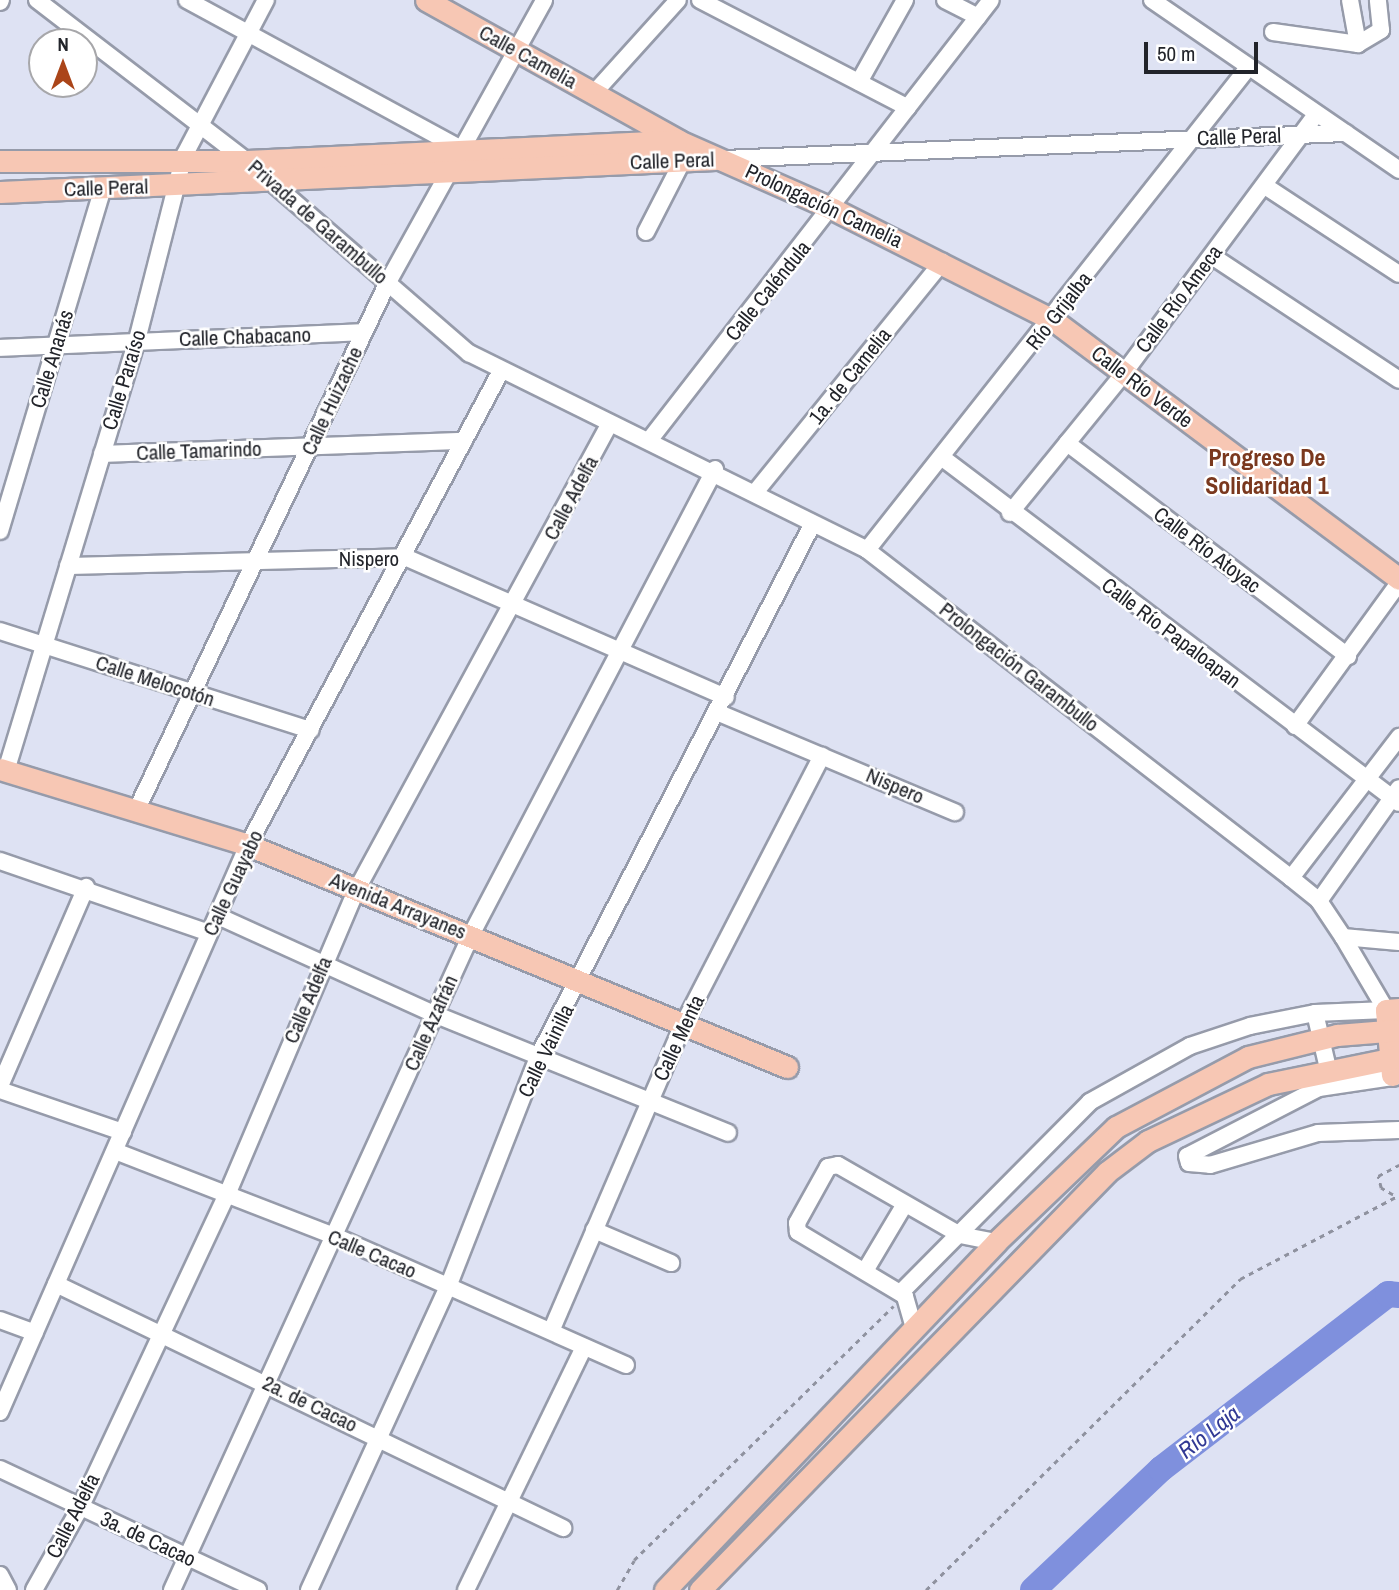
<!DOCTYPE html>
<html>
<head>
<meta charset="utf-8">
<style>
  body { margin:0 }
  #map { position:relative; width:1399px; height:1590px; overflow:hidden; background:#dee2f3; font-family:"Archivo Narrow",sans-serif }
  div>[style] { position:absolute }
  .river>* { height:26px; margin:-13px; padding:0 13px; transform-origin:13px; border-radius:13px; background:#7f90dd }
  .path>* { height:2.5px; margin-top:-1.25px; transform-origin:0; background:repeating-linear-gradient(90deg,#8f929f 0 5px,transparent 0 10px) }
  .roads { filter:drop-shadow(2px 0 #969baa) drop-shadow(-2px 0 #969baa) drop-shadow(0 2px #969baa) drop-shadow(0 -2px #969baa) }
  .minor>* { height:16px; margin:-8px; padding:0 8px; transform-origin:8px; border-radius:8px; background:#fff }
  .major>* { height:21px; margin:-10.5px; padding:0 10.5px; transform-origin:10.5px; border-radius:10.5px; background:#f7c7b4 }
  span { translate:-50% -50%; white-space:nowrap; text-align:center; line-height:1.15; -webkit-text-stroke:5px #fff; paint-order:stroke }
  .street-label { font-size:21px; color:#22242a }
  .water-label { font-size:23px; color:#313994; font-style:italic }
  .quarter-label { font-size:24px; color:#7a381e; font-weight:700 }
  .north { position:absolute; left:28px; top:28px; width:70px; height:70px; box-sizing:border-box; background:#fff; border:2px solid #a7a7aa; border-radius:50%; rotate:0deg; font-size:19px; font-weight:700; line-height:28px; text-align:center; color:#22242a }
  .north::after { content:''; display:block; margin:auto; width:24px; height:32px; background:#ab4519; clip-path:polygon(50% 0,100% 100%,50% 72%,0 100%) }
  .scale { position:absolute; left:1144px; top:42px; width:114px; height:32px; box-sizing:border-box; border:4px solid #22242a; border-top:0; padding-left:9px; font-size:21px; line-height:24px; white-space:nowrap; color:#22242a; -webkit-text-stroke:5px #fff; paint-order:stroke }
</style>
</head>
<body>
<div id="map">
  <div class="river">
    <div style="left:1033px;top:1590px;width:176px;rotate:-43.4deg"></div>
    <div style="left:1161px;top:1469px;width:287px;rotate:-37.6deg"></div>
    <div style="left:1388px;top:1294px;width:11px;rotate:5deg"></div>
  </div>
  <div class="path">
    <div style="left:1393px;top:1195px;width:14px;rotate:-150deg"></div>
    <div style="left:1381px;top:1188px;width:12px;rotate:-104deg"></div>
    <div style="left:1378px;top:1176px;width:24px;rotate:-28deg"></div>
    <div style="left:617px;top:1590px;width:34px;rotate:-60deg"></div>
    <div style="left:634px;top:1560px;width:363px;rotate:-44.4deg"></div>
    <div style="left:926px;top:1590px;width:442px;rotate:-44.7deg"></div>
    <div style="left:1240px;top:1279px;width:180px;rotate:-27.8deg"></div>
  </div>
  <div class="roads">
    <div class="minor">
      <div style="left:37px;top:0;width:265px;rotate:37.5deg"></div>
      <div style="left:247px;top:161px;width:294px;rotate:40.9deg"></div>
      <div style="left:469px;top:353px;width:444px;rotate:26.3deg"></div>
      <div style="left:867px;top:550px;width:536px;rotate:37.72deg"></div>
      <div style="left:1291px;top:878px;width:36px;rotate:39deg"></div>
      <div style="left:1319px;top:901px;width:43px;rotate:56.3deg"></div>
      <div style="left:1343px;top:937px;width:85px;rotate:59.5deg"></div>
      <div style="left:1386px;top:1010px;width:71px;rotate:177.6deg"></div>
      <div style="left:1315px;top:1013px;width:66px;rotate:168.7deg"></div>
      <div style="left:1250px;top:1026px;width:63px;rotate:161.6deg"></div>
      <div style="left:1190px;top:1046px;width:115px;rotate:150.8deg"></div>
      <div style="left:1090px;top:1102px;width:269px;rotate:134.8deg"></div>
      <div style="left:187px;top:0;width:311px;rotate:28.5deg"></div>
      <div style="left:700px;top:0;width:234px;rotate:27.4deg"></div>
      <div style="left:945px;top:0;width:37px;rotate:27deg"></div>
      <div style="left:1152px;top:0;width:300px;rotate:34.5deg"></div>
      <div style="left:1350px;top:0;width:45px;rotate:79.7deg"></div>
      <div style="left:0;top:2px;width:2px;rotate:-63deg"></div>
      <div style="left:1273px;top:32px;width:86px;rotate:8deg"></div>
      <div style="left:1358px;top:44px;width:27px;rotate:-31deg"></div>
      <div style="left:1381px;top:30px;width:30px;rotate:-96deg"></div>
      <div style="left:859px;top:82px;width:94px;rotate:-60.7deg"></div>
      <div style="left:594px;top:93px;width:125px;rotate:-47.9deg"></div>
      <div style="left:725px;top:159px;width:621px;rotate:-2.4deg"></div>
      <div style="left:1265px;top:186px;width:160px;rotate:33.3deg"></div>
      <div style="left:646px;top:232px;width:81px;rotate:-62.8deg"></div>
      <div style="left:1212px;top:256px;width:224px;rotate:33.5deg"></div>
      <div style="left:0;top:348px;width:364px;rotate:-2.5deg"></div>
      <div style="left:651px;top:438px;width:554px;rotate:-52.18deg"></div>
      <div style="left:1067px;top:443px;width:353px;rotate:37.2deg"></div>
      <div style="left:102px;top:454px;width:362px;rotate:-2.1deg"></div>
      <div style="left:944px;top:459px;width:570px;rotate:37.09deg"></div>
      <div style="left:757px;top:490px;width:294px;rotate:-50.9deg"></div>
      <div style="left:1010px;top:513px;width:181px;rotate:-50.8deg"></div>
      <div style="left:1124px;top:373px;width:322px;rotate:-53.4deg"></div>
      <div style="left:0;top:531px;width:358px;rotate:-73.3deg"></div>
      <div style="left:867px;top:550px;width:613px;rotate:-51.69deg"></div>
      <div style="left:68px;top:566px;width:337px;rotate:-1.5deg"></div>
      <div style="left:405px;top:557px;width:350px;rotate:23.6deg"></div>
      <div style="left:0;top:631px;width:326px;rotate:17.7deg"></div>
      <div style="left:719px;top:713px;width:256px;rotate:22.8deg"></div>
      <div style="left:1295px;top:726px;width:177px;rotate:-54deg"></div>
      <div style="left:6px;top:771px;width:450px;rotate:-73.1deg"></div>
      <div style="left:137px;top:340px;width:190px;rotate:-75.7deg"></div>
      <div style="left:184px;top:156px;width:176px;rotate:-62.3deg"></div>
      <div style="left:136px;top:811px;width:586px;rotate:-64.53deg"></div>
      <div style="left:388px;top:282px;width:322px;rotate:-61deg"></div>
      <div style="left:0;top:861px;width:221px;rotate:19deg"></div>
      <div style="left:1291px;top:878px;width:178px;rotate:-52.5deg"></div>
      <div style="left:1319px;top:901px;width:138px;rotate:-54.7deg"></div>
      <div style="left:218px;top:916px;width:237px;rotate:24.4deg"></div>
      <div style="left:434px;top:1014px;width:317px;rotate:22deg"></div>
      <div style="left:1343px;top:937px;width:56px;rotate:5.1deg"></div>
      <div style="left:1315px;top:1013px;width:70px;rotate:76.8deg"></div>
      <div style="left:1399px;top:1076px;width:81px;rotate:171.5deg"></div>
      <div style="left:1319px;top:1088px;width:148px;rotate:152.7deg"></div>
      <div style="left:1187px;top:1156px;width:7px;rotate:74deg"></div>
      <div style="left:1189px;top:1163px;width:21px;rotate:5deg"></div>
      <div style="left:1210px;top:1165px;width:113px;rotate:-16.5deg"></div>
      <div style="left:1318px;top:1133px;width:81px;rotate:-2.1deg"></div>
      <div style="left:0;top:1086px;width:217px;rotate:-66.6deg"></div>
      <div style="left:0;top:1090px;width:130px;rotate:18.9deg"></div>
      <div style="left:115px;top:1151px;width:238px;rotate:21.2deg"></div>
      <div style="left:337px;top:1237px;width:316px;rotate:23.9deg"></div>
      <div style="left:594px;top:1230px;width:84px;rotate:23.2deg"></div>
      <div style="left:865px;top:1271px;width:78px;rotate:-59.2deg"></div>
      <div style="left:56px;top:1284px;width:563px;rotate:25.7deg"></div>
      <div style="left:0;top:1320px;width:37px;rotate:20deg"></div>
      <div style="left:914px;top:1328px;width:33px;rotate:-106deg"></div>
      <div style="left:905px;top:1296px;width:125px;rotate:-149.1deg"></div>
      <div style="left:798px;top:1232px;width:9px;rotate:-96deg"></div>
      <div style="left:797px;top:1223px;width:64px;rotate:-61deg"></div>
      <div style="left:828px;top:1167px;width:10px;rotate:-11deg"></div>
      <div style="left:838px;top:1165px;width:141px;rotate:29.8deg"></div>
      <div style="left:960px;top:1235px;width:37px;rotate:11deg"></div>
      <div style="left:552px;top:1329px;width:331px;rotate:-66.7deg"></div>
      <div style="left:683px;top:1025px;width:303px;rotate:-62.7deg"></div>
      <div style="left:0;top:1412px;width:619px;rotate:-66.38deg"></div>
      <div style="left:248px;top:845px;width:537px;rotate:-61.91deg"></div>
      <div style="left:0;top:1469px;width:285px;rotate:25.1deg"></div>
      <div style="left:0;top:1575px;width:17px;rotate:62deg"></div>
      <div style="left:34px;top:1590px;width:94px;rotate:-60.7deg"></div>
      <div style="left:80px;top:1508px;width:344px;rotate:-64.9deg"></div>
      <div style="left:226px;top:1197px;width:335px;rotate:-67deg"></div>
      <div style="left:357px;top:889px;width:530px;rotate:-61.5deg"></div>
      <div style="left:172px;top:1590px;width:720px;rotate:-65.46deg"></div>
      <div style="left:471px;top:935px;width:526px;rotate:-62.36deg"></div>
      <div style="left:309px;top:1590px;width:333px;rotate:-65.4deg"></div>
      <div style="left:448px;top:1287px;width:249px;rotate:-68.6deg"></div>
      <div style="left:539px;top:1055px;width:596px;rotate:-62.75deg"></div>
      <div style="left:466px;top:1590px;width:270px;rotate:-64.1deg"></div>
    </div>
    <div class="major">
      <div style="left:426px;top:0;width:290px;rotate:29.1deg"></div>
      <div style="left:679px;top:141px;width:168px;rotate:23.8deg"></div>
      <div style="left:833px;top:209px;width:246px;rotate:26.8deg"></div>
      <div style="left:1053px;top:320px;width:432px;rotate:36.8deg"></div>
      <div style="left:0;top:161px;width:247px"></div>
      <div style="left:247px;top:161px;width:430px;rotate:-2.7deg"></div>
      <div style="left:0;top:192px;width:716px;rotate:-2.64deg"></div>
      <div style="left:0;top:769px;width:259px;rotate:17deg"></div>
      <div style="left:248px;top:845px;width:583px;rotate:22.39deg"></div>
      <div style="left:1392px;top:1075px;width:65px;rotate:-95.3deg"></div>
      <div style="left:1386px;top:1010px;width:13px;rotate:-4deg"></div>
      <div style="left:665px;top:1590px;width:480px;rotate:-46.4deg"></div>
      <div style="left:996px;top:1242px;width:166px;rotate:-43.8deg"></div>
      <div style="left:1116px;top:1127px;width:149px;rotate:-27.9deg"></div>
      <div style="left:1248px;top:1057px;width:92px;rotate:-13.9deg"></div>
      <div style="left:1337px;top:1035px;width:62px;rotate:-4.6deg"></div>
      <div style="left:700px;top:1590px;width:583px;rotate:-45.76deg"></div>
      <div style="left:1107px;top:1172px;width:51px;rotate:-37.1deg"></div>
      <div style="left:1148px;top:1141px;width:133px;rotate:-25.4deg"></div>
      <div style="left:1268px;top:1084px;width:134px;rotate:-11.6deg"></div>
    </div>
  </div>
  <div class="street-label">
    <span style="left:528px;top:57px;rotate:29deg">Calle Camelia</span>
    <span style="left:1239px;top:137px;rotate:-2deg">Calle Peral</span>
    <span style="left:672px;top:161px;rotate:-2deg">Calle Peral</span>
    <span style="left:106px;top:188px;rotate:-2deg">Calle Peral</span>
    <span style="left:824px;top:206px;rotate:25deg">Prolongación Camelia</span>
    <span style="left:318px;top:222px;rotate:41deg">Privada de Garambullo</span>
    <span style="left:768px;top:291px;rotate:-51deg">Calle Caléndula</span>
    <span style="left:1179px;top:299px;rotate:-53deg">Calle Río Ameca</span>
    <span style="left:1059px;top:311px;rotate:-52deg">Río Grijalba</span>
    <span style="left:245px;top:337px;rotate:-2deg">Calle Chabacano</span>
    <span style="left:52px;top:359px;rotate:-73deg">Calle Ananás</span>
    <span style="left:850px;top:376px;rotate:-51deg">1a. de Camelia</span>
    <span style="left:124px;top:380px;rotate:-73deg">Calle Paraíso</span>
    <span style="left:1142px;top:387px;rotate:37deg">Calle Río Verde</span>
    <span style="left:332px;top:401px;rotate:-65deg">Calle Huizache</span>
    <span style="left:199px;top:451px;rotate:-2deg">Calle Tamarindo</span>
    <span style="left:571px;top:498px;rotate:-62deg">Calle Adelfa</span>
    <span style="left:1207px;top:550px;rotate:37deg">Calle Río Atoyac</span>
    <span style="left:369px;top:559px">Nispero</span>
    <span style="left:1171px;top:633px;rotate:37deg">Calle Río Papaloapan</span>
    <span style="left:1019px;top:667px;rotate:38deg">Prolongación Garambullo</span>
    <span style="left:155px;top:681px;rotate:18deg">Calle Melocotón</span>
    <span style="left:895px;top:786px;rotate:23deg">Nispero</span>
    <span style="left:233px;top:883px;rotate:-65deg">Calle Guayabo</span>
    <span style="left:398px;top:906px;rotate:22deg">Avenida Arrayanes</span>
    <span style="left:308px;top:1000px;rotate:-67deg">Calle Adelfa</span>
    <span style="left:431px;top:1023px;rotate:-66deg">Calle Azafrán</span>
    <span style="left:679px;top:1038px;rotate:-65deg">Calle Menta</span>
    <span style="left:546px;top:1051px;rotate:-64deg">Calle Vainilla</span>
    <span style="left:372px;top:1254px;rotate:23deg">Calle Cacao</span>
    <span style="left:310px;top:1404px;rotate:26deg">2a. de Cacao</span>
    <span style="left:73px;top:1516px;rotate:-63deg">Calle Adelfa</span>
    <span style="left:148px;top:1539px;rotate:25deg">3a. de Cacao</span>
  </div>
  <div class="water-label">
    <span style="left:1209px;top:1432px;rotate:-38deg">Rio Laja</span>
  </div>
  <div class="quarter-label">
    <span style="left:1267px;top:472px">Progreso De<br>Solidaridad 1</span>
  </div>
  <div class="north">N</div>
  <div class="scale">50 m</div>
</div>
</body>
</html>
